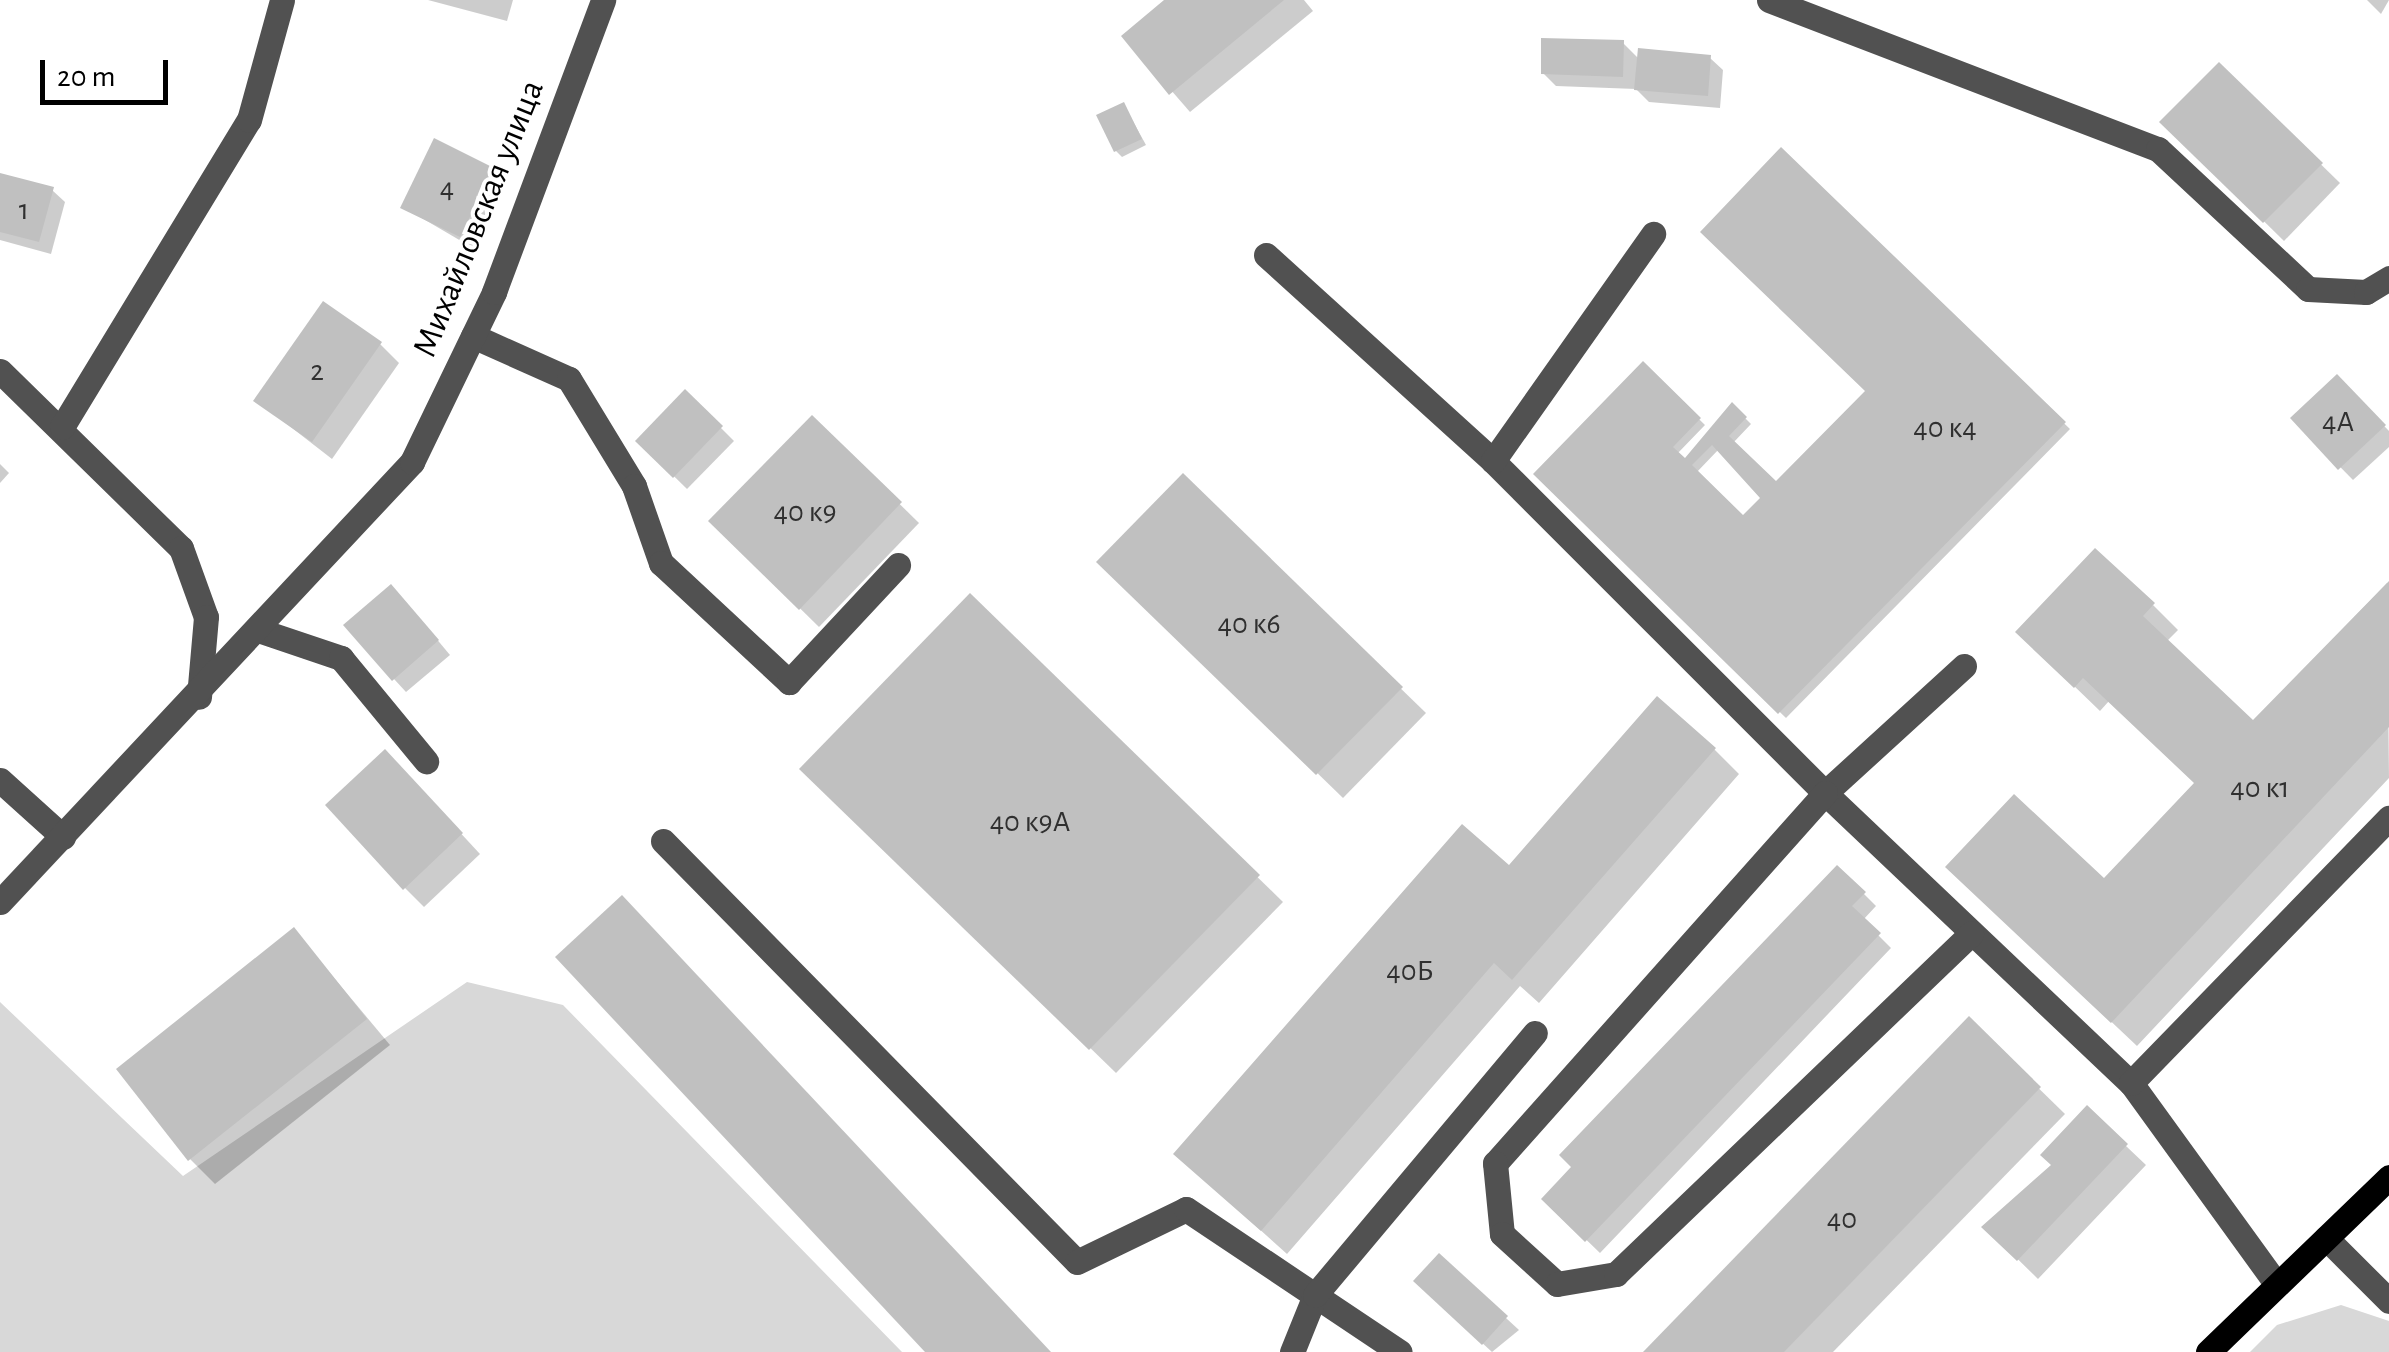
<!DOCTYPE html>
<html>
<head>
<meta charset="utf-8">
<style>
  body { margin:0 }
  #map { position:relative; width:2389px; height:1352px; overflow:hidden; background:#fff; font-family:"Alegreya Sans",sans-serif }
  div>[style] { position:absolute }
  .green>* { inset:0; background:#d8d8d8 }
  .shadow>* { inset:0; background:#0003 }
  .building>* { inset:0; background:#c0c0c0 }
  .minor>* { height:25px; margin:-12.5px; padding:0 12.5px; transform-origin:12.5px; border-radius:12.5px; background:#515151 }
  .major>* { height:25px; margin:-12.5px; padding:0 12.5px; transform-origin:12.5px; border-radius:12.5px; background:#000 }
  span { translate:-50% -50%; white-space:nowrap; text-align:center; line-height:1.15; -webkit-text-stroke:8px #fff; paint-order:stroke }
  .number-label { font-size:30px; color:#303030 }
  .number-label span { -webkit-text-stroke-width:0 }
  .street-label { font-size:35px; color:#000 }
  .scale { position:absolute; left:40px; top:60px; width:128px; height:45px; box-sizing:border-box; border:5px solid #000; border-top:0; padding-left:12px; font-size:30px; line-height:35px; white-space:nowrap; color:#000; -webkit-text-stroke:8px #fff; paint-order:stroke }
</style>
</head>
<body>
<div id="map">
  <div class="green">
    <div style="clip-path:polygon(467px 982px,563px 1005px,902px 1352px,0 1352px,0 1002px,183px 1176px)"></div>
    <div style="clip-path:polygon(2341px 1305px,2389px 1321px,2389px 1352px,2250px 1352px,2277px 1325px)"></div>
  </div>
  <div class="shadow">
    <div style="clip-path:polygon(428px 0,513px 0,507px 21px)"></div>
    <div style="clip-path:polygon(1168px 0,1304px 0,1313px 11px,1190px 112px,1124px 36px)"></div>
    <div style="clip-path:polygon(2389px 0,2381px 14px,2367px 0)"></div>
    <div style="clip-path:polygon(1623px 43px,1639px 59px,1710px 58px,1723px 70px,1720px 108px,1649px 102px,1636px 89px,1556px 86px,1543px 73px)"></div>
    <div style="clip-path:polygon(2219px 65px,2340px 183px,2284px 241px,2163px 122px)"></div>
    <div style="clip-path:polygon(1124px 105px,1146px 145px,1122px 157px,1116px 151px)"></div>
    <div style="clip-path:polygon(evenodd,1781px 151px,2070px 429px,1786px 718px,1536px 474px,1643px 364px,1705px 425px,1677px 454px,1685px 462px,1732px 405px,1751px 424px,1733px 443px,1776px 485px,1869px 391px,1781px 151px,1719px 449px,1764px 498px,1743px 519px,1696px 473px,1719px 449px)"></div>
    <div style="clip-path:polygon(492px 170px,505px 183px,473px 248px,403px 207px)"></div>
    <div style="clip-path:polygon(0 175px,52px 190px,65px 202px,51px 254px,0 240px)"></div>
    <div style="clip-path:polygon(380px 344px,399px 363px,332px 459px,256px 400px)"></div>
    <div style="clip-path:polygon(2337px 377px,2389px 431px,2389px 447px,2353px 480px,2293px 419px)"></div>
    <div style="clip-path:polygon(685px 392px,734px 441px,687px 489px,638px 441px)"></div>
    <div style="clip-path:polygon(812px 418px,919px 523px,819px 627px,711px 521px)"></div>
    <div style="clip-path:polygon(0 464px,9px 473px,0 483px)"></div>
    <div style="clip-path:polygon(1183px 477px,1426px 713px,1343px 798px,1100px 562px)"></div>
    <div style="clip-path:polygon(2387px 583px,2389px 778px,2137px 1046px,1973px 891px,2104px 882px,2197px 784px,2109px 701px,2100px 711px,2044px 657px,2153px 605px,2178px 630px,2166px 642px,2253px 723px)"></div>
    <div style="clip-path:polygon(970px 597px,1283px 902px,1116px 1073px,803px 769px)"></div>
    <div style="clip-path:polygon(404px 600px,450px 655px,406px 692px,394px 679px)"></div>
    <div style="clip-path:polygon(1714px 749px,1739px 774px,1539px 1003px,1520px 986px,1287px 1254px,1176px 1154px,1509px 869px)"></div>
    <div style="clip-path:polygon(404px 772px,480px 854px,424px 907px,405px 888px)"></div>
    <div style="clip-path:polygon(1838px 868px,1876px 906px,1863px 920px,1891px 948px,1600px 1253px,1544px 1199px)"></div>
    <div style="clip-path:polygon(294px 930px,390px 1045px,215px 1184px,190px 1159px)"></div>
    <div style="clip-path:polygon(1969px 1020px,2065px 1114px,1833px 1352px,1647px 1352px)"></div>
    <div style="clip-path:polygon(2087px 1109px,2146px 1165px,2038px 1279px,1985px 1227px,2054px 1166px)"></div>
    <div style="clip-path:polygon(1429px 1294px,1506px 1318px,1519px 1330px,1492px 1352px)"></div>
  </div>
  <div class="building">
    <div style="clip-path:polygon(1164px 0,1284px 0,1169px 95px,1121px 36px)"></div>
    <div style="clip-path:polygon(1541px 38px,1624px 40px,1623px 77px,1541px 74px)"></div>
    <div style="clip-path:polygon(1638px 48px,1711px 55px,1708px 96px,1634px 90px)"></div>
    <div style="clip-path:polygon(2219px 62px,2323px 163px,2263px 223px,2159px 122px)"></div>
    <div style="clip-path:polygon(1124px 102px,1142px 139px,1114px 152px,1096px 115px)"></div>
    <div style="clip-path:polygon(434px 138px,494px 168px,460px 237px,400px 208px)"></div>
    <div style="clip-path:polygon(evenodd,1781px 147px,2066px 422px,1778px 714px,1533px 474px,1643px 361px,1701px 418px,1673px 447px,1685px 458px,1732px 402px,1747px 417px,1729px 436px,1776px 481px,1865px 391px,1700px 232px,1781px 147px,1712px 445px,1760px 498px,1743px 515px,1692px 465px,1712px 445px)"></div>
    <div style="clip-path:polygon(0 173px,54px 187px,39px 242px,0 232px)"></div>
    <div style="clip-path:polygon(323px 301px,382px 342px,312px 442px,253px 401px)"></div>
    <div style="clip-path:polygon(2337px 374px,2386px 425px,2338px 470px,2290px 418px)"></div>
    <div style="clip-path:polygon(685px 389px,723px 426px,673px 478px,635px 441px)"></div>
    <div style="clip-path:polygon(812px 415px,902px 502px,799px 610px,708px 521px)"></div>
    <div style="clip-path:polygon(1183px 473px,1403px 687px,1316px 775px,1096px 562px)"></div>
    <div style="clip-path:polygon(2095px 548px,2155px 603px,2143px 616px,2253px 720px,2389px 581px,2389px 727px,2111px 1023px,1945px 867px,2014px 794px,2104px 878px,2194px 783px,2083px 678px,2074px 688px,2015px 632px)"></div>
    <div style="clip-path:polygon(391px 584px,439px 640px,392px 681px,343px 625px)"></div>
    <div style="clip-path:polygon(970px 593px,1260px 875px,1089px 1050px,799px 769px)"></div>
    <div style="clip-path:polygon(1657px 696px,1716px 748px,1512px 980px,1494px 963px,1261px 1231px,1173px 1154px,1462px 824px,1509px 865px)"></div>
    <div style="clip-path:polygon(385px 749px,463px 833px,403px 890px,325px 805px)"></div>
    <div style="clip-path:polygon(1837px 865px,1866px 892px,1852px 906px,1881px 933px,1585px 1242px,1541px 1199px,1571px 1167px,1559px 1155px)"></div>
    <div style="clip-path:polygon(622px 895px,1051px 1352px,925px 1352px,555px 957px)"></div>
    <div style="clip-path:polygon(294px 927px,367px 1019px,188px 1161px,116px 1069px)"></div>
    <div style="clip-path:polygon(1969px 1016px,2041px 1087px,1784px 1352px,1643px 1352px)"></div>
    <div style="clip-path:polygon(2087px 1105px,2128px 1144px,2017px 1261px,1981px 1227px,2051px 1165px,2040px 1155px)"></div>
    <div style="clip-path:polygon(1439px 1253px,1508px 1316px,1482px 1345px,1413px 1281px)"></div>
  </div>
  <div class="minor">
    <div style="left:1769px;top:0;width:417px;rotate:21deg"></div>
    <div style="left:2158px;top:149px;width:205px;rotate:43deg"></div>
    <div style="left:2308px;top:289px;width:58px;rotate:3deg"></div>
    <div style="left:2366px;top:292px;width:27px;rotate:-31deg"></div>
    <div style="left:1266px;top:255px;width:307px;rotate:42.2deg"></div>
    <div style="left:1493px;top:461px;width:470px;rotate:45deg"></div>
    <div style="left:1825px;top:793px;width:422px;rotate:43.5deg"></div>
    <div style="left:2131px;top:1083px;width:249px;rotate:54.1deg"></div>
    <div style="left:473px;top:336px;width:105px;rotate:24.1deg"></div>
    <div style="left:569px;top:379px;width:125px;rotate:58.7deg"></div>
    <div style="left:634px;top:486px;width:82px;rotate:70.7deg"></div>
    <div style="left:661px;top:563px;width:175px;rotate:42.9deg"></div>
    <div style="left:789px;top:682px;width:160px;rotate:-47deg"></div>
    <div style="left:0;top:371px;width:253px;rotate:44.4deg"></div>
    <div style="left:181px;top:548px;width:73px;rotate:70.1deg"></div>
    <div style="left:206px;top:617px;width:80px;rotate:95deg"></div>
    <div style="left:62px;top:427px;width:359px;rotate:-58.7deg"></div>
    <div style="left:249px;top:120px;width:124px;rotate:-74.6deg"></div>
    <div style="left:1493px;top:461px;width:278px;rotate:-54.8deg"></div>
    <div style="left:258px;top:630px;width:88px;rotate:18.6deg"></div>
    <div style="left:341px;top:658px;width:134px;rotate:50.5deg"></div>
    <div style="left:1964px;top:666px;width:188px;rotate:137.6deg"></div>
    <div style="left:1825px;top:793px;width:496px;rotate:131.7deg"></div>
    <div style="left:1495px;top:1163px;width:71px;rotate:84.4deg"></div>
    <div style="left:1502px;top:1234px;width:74px;rotate:42.3deg"></div>
    <div style="left:1557px;top:1284px;width:60px;rotate:-9.6deg"></div>
    <div style="left:1616px;top:1274px;width:492px;rotate:-43.8deg"></div>
    <div style="left:0;top:780px;width:85px;rotate:42.1deg"></div>
    <div style="left:663px;top:841px;width:590px;rotate:45.48deg"></div>
    <div style="left:1077px;top:1262px;width:121px;rotate:-25.9deg"></div>
    <div style="left:1186px;top:1209px;width:257px;rotate:33.8deg"></div>
    <div style="left:0;top:902px;width:603px;rotate:-46.88deg"></div>
    <div style="left:412px;top:462px;width:189px;rotate:-64.2deg"></div>
    <div style="left:494px;top:292px;width:312px;rotate:-69.5deg"></div>
    <div style="left:2131px;top:1083px;width:370px;rotate:-45.8deg"></div>
    <div style="left:2326px;top:1238px;width:89px;rotate:45deg"></div>
    <div style="left:1292px;top:1352px;width:61px;rotate:-68deg"></div>
    <div style="left:1315px;top:1295px;width:342px;rotate:-50deg"></div>
  </div>
  <div class="major">
    <div style="left:2208px;top:1352px;width:252px;rotate:-44deg"></div>
  </div>
  <div class="number-label">
    <span style="left:447px;top:188px">4</span>
    <span style="left:24px;top:210px">1</span>
    <span style="left:317px;top:371px">2</span>
    <span style="left:2338px;top:422px">4А</span>
    <span style="left:1945px;top:428px">40 к4</span>
    <span style="left:805px;top:512px">40 к9</span>
    <span style="left:1249px;top:624px">40 к6</span>
    <span style="left:2260px;top:788px">40 к1</span>
    <span style="left:1030px;top:822px">40 к9А</span>
    <span style="left:1410px;top:971px">40Б</span>
    <span style="left:1842px;top:1219px">40</span>
  </div>
  <div class="street-label">
    <span style="left:479px;top:219px;rotate:-68deg">Михайловская улица</span>
  </div>
  <div class="scale">20 m</div>
</div>
</body>
</html>
